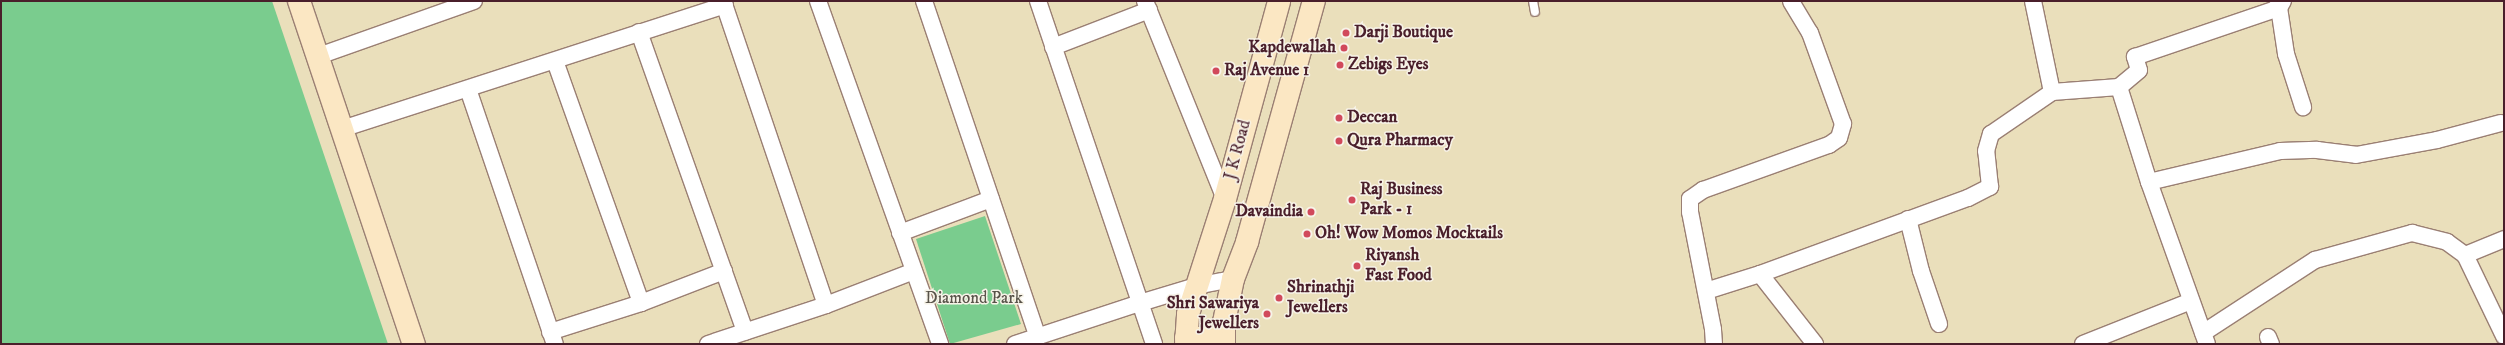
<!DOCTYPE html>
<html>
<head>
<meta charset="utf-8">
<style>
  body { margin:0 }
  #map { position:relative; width:2505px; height:345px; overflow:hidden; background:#eadfbb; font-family:"IM FELL DW Pica",serif }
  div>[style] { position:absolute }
  .green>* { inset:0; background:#7acc8e }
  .roads { filter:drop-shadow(1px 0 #9a7f73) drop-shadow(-1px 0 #9a7f73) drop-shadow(0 1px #9a7f73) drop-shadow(0 -1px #9a7f73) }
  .lane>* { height:8px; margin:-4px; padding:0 4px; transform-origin:4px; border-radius:4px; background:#fff }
  .street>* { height:16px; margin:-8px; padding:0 8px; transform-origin:8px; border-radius:8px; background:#fff }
  .secondary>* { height:22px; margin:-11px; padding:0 11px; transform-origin:11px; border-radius:11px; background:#fbe7c3 }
  .dots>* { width:11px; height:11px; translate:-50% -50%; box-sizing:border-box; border:2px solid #f7f3e8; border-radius:50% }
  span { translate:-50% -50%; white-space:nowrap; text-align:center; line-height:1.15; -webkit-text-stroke:3px #f7f3e8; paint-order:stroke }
  .poi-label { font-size:17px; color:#4a1f2b; font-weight:700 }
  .left { translate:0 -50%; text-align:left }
  .right { translate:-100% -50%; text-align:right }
  .street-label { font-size:17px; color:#4a1f2b }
  .park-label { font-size:17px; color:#585349 }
  .frame { position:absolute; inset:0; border:2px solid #4a1f2b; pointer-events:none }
</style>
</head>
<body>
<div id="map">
  <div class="green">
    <div style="clip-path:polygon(1px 1px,272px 1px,388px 344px,1px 344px)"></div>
    <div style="clip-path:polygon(985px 216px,1021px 324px,950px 344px,916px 239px)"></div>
  </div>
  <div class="roads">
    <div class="lane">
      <div style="left:1533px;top:1px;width:11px;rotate:80deg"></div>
    </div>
    <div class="street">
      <div style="left:723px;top:1px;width:321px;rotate:71.3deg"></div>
      <div style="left:818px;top:1px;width:364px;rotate:70.4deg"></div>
      <div style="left:924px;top:1px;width:355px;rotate:71.3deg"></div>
      <div style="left:1038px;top:1px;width:362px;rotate:71.3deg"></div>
      <div style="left:1145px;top:1px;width:214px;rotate:68deg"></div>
      <div style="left:2033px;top:1px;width:93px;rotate:78.2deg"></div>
      <div style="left:2278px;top:1px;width:54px;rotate:81.4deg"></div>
      <div style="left:2286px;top:54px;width:56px;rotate:72.2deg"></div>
      <div style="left:639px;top:32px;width:318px;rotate:70.5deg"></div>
      <div style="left:1053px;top:47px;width:103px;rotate:-21.1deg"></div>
      <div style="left:327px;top:53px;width:156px;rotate:-19.5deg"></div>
      <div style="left:555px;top:61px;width:257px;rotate:70.4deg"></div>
      <div style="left:2119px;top:87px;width:26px;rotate:-40deg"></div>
      <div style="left:2139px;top:70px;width:14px;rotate:-107deg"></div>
      <div style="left:2135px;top:57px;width:152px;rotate:-18.8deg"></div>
      <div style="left:2279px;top:8px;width:8px;rotate:-60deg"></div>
      <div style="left:468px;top:89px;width:269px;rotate:71.2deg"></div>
      <div style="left:351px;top:126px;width:393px;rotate:-17.9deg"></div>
      <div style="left:2149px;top:182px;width:135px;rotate:-13.3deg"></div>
      <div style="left:2280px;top:151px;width:37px;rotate:-2deg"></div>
      <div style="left:2317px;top:150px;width:39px;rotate:7deg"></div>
      <div style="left:2356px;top:155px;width:82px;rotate:-10.5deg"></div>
      <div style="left:2437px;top:140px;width:66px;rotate:-14.9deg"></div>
      <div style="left:1908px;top:219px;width:54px;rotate:76deg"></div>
      <div style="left:1921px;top:271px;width:56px;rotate:71.2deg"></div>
      <div style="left:900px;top:233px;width:97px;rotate:-20.5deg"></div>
      <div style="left:2465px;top:255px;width:42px;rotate:-22.3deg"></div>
      <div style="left:1760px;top:274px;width:89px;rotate:51.8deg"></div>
      <div style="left:1706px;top:291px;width:57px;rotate:-17.5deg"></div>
      <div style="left:1760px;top:274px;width:221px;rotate:-20.1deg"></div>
      <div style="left:1968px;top:198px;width:25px;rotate:-27deg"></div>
      <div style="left:1990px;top:187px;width:36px;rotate:-96deg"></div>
      <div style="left:1986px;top:151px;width:18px;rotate:-74deg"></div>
      <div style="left:1991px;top:134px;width:74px;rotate:-34.5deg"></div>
      <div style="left:2052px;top:92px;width:67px;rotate:-4.3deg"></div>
      <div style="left:2119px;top:87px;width:100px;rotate:72.5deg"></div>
      <div style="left:2149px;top:182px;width:172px;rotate:70.3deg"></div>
      <div style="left:550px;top:332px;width:96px;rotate:-17.7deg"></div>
      <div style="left:641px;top:303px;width:89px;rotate:-21.1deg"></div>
      <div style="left:2203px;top:333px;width:134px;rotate:-33.1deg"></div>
      <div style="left:2315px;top:260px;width:101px;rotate:-15.6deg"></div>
      <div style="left:2412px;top:233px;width:36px;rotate:14deg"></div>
      <div style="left:2447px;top:242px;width:22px;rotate:36deg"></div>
      <div style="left:2465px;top:255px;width:90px;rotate:64.3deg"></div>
      <div style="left:2268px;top:337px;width:8px;rotate:67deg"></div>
      <div style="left:708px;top:344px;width:124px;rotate:-18.3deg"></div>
      <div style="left:826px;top:305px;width:94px;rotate:-21.1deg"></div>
      <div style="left:1015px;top:344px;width:132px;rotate:-18.2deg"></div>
      <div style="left:1140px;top:303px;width:59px;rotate:-16.9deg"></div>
      <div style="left:1196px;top:286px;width:38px;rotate:-11deg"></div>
      <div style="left:1714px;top:344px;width:15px;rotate:-94deg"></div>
      <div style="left:1713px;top:329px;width:119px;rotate:-101.1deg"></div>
      <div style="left:1690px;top:212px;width:13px;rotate:-90deg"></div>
      <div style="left:1690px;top:199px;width:16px;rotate:-35deg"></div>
      <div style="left:1703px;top:190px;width:134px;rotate:-19.7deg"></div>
      <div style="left:1829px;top:145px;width:12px;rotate:-35deg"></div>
      <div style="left:1839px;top:138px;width:15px;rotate:-74deg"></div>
      <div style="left:1843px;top:124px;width:97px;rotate:-109.9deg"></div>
      <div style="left:1810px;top:33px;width:37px;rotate:-121deg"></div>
      <div style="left:2083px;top:344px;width:116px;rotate:-21.7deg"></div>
    </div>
    <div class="secondary">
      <div style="left:299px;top:1px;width:362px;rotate:71.5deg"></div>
      <div style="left:1186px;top:338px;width:38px"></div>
      <div style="left:1186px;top:344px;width:30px;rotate:-86deg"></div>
      <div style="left:1188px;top:314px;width:121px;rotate:-72.2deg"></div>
      <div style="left:1225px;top:199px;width:205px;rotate:-74.7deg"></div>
      <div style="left:1224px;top:344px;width:22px;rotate:-90deg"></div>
      <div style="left:1224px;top:322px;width:44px;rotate:-78.2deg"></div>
      <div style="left:1233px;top:279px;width:40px;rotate:-69deg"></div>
      <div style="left:1247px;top:242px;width:250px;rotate:-74.5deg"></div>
    </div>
  </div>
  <div class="dots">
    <div style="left:1346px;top:33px;background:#d1495b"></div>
    <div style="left:1344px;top:48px;background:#d1495b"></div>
    <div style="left:1340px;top:65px;background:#d1495b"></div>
    <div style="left:1216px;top:71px;background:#d1495b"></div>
    <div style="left:1339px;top:118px;background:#d1495b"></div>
    <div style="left:1339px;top:141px;background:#d1495b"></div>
    <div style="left:1352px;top:200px;background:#d1495b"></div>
    <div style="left:1311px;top:212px;background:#d1495b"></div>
    <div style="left:1307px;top:234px;background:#d1495b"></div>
    <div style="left:1357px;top:266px;background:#d1495b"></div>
    <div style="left:1279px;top:298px;background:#d1495b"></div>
    <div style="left:1267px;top:314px;background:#d1495b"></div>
  </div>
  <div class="poi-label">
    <span class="left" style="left:1354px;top:33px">Darji Boutique</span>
    <span class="right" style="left:1336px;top:48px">Kapdewallah</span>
    <span class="left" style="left:1348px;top:65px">Zebigs Eyes</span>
    <span class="left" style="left:1224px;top:71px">Raj Avenue 1</span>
    <span class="left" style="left:1347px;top:118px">Deccan</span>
    <span class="left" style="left:1347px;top:141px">Qura Pharmacy</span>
    <span class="left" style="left:1360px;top:200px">Raj Business<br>Park - 1</span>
    <span class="right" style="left:1303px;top:212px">Davaindia</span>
    <span class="left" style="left:1315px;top:234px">Oh! Wow Momos Mocktails</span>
    <span class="left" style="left:1365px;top:266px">Riyansh<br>Fast Food</span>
    <span class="left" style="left:1287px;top:298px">Shrinathji<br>Jewellers</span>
    <span class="right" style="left:1259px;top:314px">Shri Sawariya<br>Jewellers</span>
  </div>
  <div class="street-label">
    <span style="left:1238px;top:150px;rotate:-75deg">J K Road</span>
  </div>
  <div class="park-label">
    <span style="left:974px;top:299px">Diamond Park</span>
  </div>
  <div class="frame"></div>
</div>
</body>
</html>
